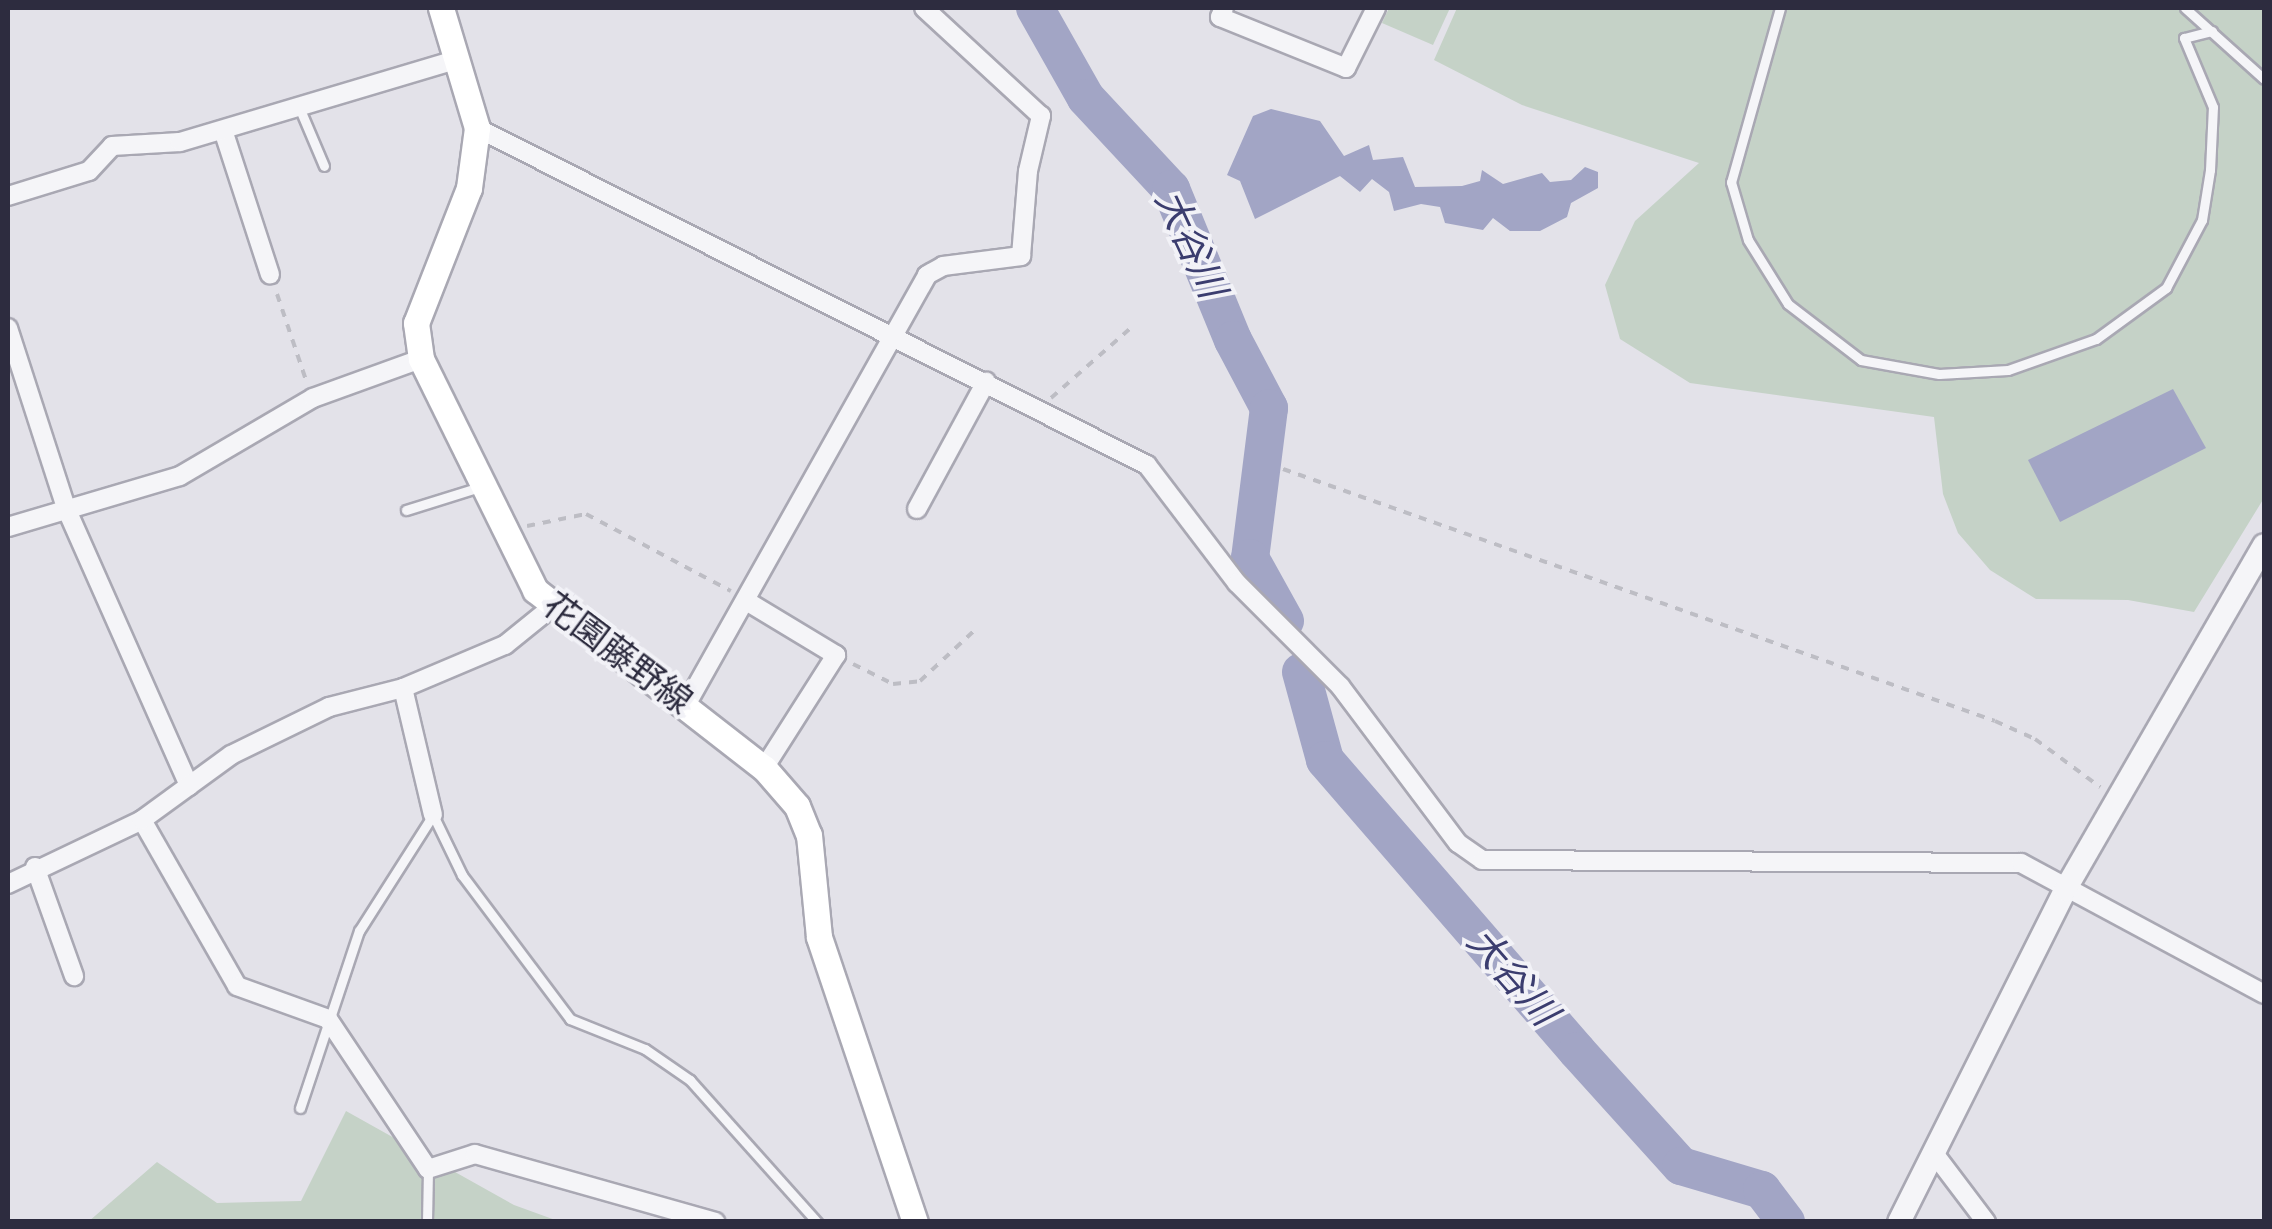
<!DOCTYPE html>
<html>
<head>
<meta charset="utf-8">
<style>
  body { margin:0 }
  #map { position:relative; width:2272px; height:1229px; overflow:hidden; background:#e3e2e9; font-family:"Fira Sans","Noto Sans JP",sans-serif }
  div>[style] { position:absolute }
  .green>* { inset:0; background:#c5d2c7 }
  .water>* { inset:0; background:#a2a5c5 }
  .river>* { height:38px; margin:-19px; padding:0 19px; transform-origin:19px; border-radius:19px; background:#a2a5c5 }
  .path>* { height:4px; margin-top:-2px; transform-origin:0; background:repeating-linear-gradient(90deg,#bdbdc4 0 8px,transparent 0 16px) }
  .roads { filter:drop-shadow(2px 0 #a9a8b3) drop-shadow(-2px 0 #a9a8b3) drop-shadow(0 2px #a9a8b3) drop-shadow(0 -2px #a9a8b3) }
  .service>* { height:9px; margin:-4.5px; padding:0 4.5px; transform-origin:4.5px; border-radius:4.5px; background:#f5f5f8 }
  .minor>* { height:18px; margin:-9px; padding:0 9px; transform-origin:9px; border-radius:9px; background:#f5f5f8 }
  .tertiary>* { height:22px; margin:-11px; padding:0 11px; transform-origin:11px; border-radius:11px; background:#f5f5f8 }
  .secondary>* { height:25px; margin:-12.5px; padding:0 12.5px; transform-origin:12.5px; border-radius:12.5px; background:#fff }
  span { translate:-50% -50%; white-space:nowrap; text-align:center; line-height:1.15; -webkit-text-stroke:8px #f2f2f7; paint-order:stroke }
  .street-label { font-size:35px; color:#2d2c3f }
  .water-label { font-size:38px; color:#3b3d6f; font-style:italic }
  .frame { position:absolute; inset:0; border:10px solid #2d2c3f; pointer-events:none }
</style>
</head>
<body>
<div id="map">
  <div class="green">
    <div style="clip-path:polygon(1389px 8px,1450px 8px,1433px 45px,1382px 23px)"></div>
    <div style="clip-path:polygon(1457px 8px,2264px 8px,2264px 498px,2194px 612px,2128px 600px,2036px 599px,1990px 570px,1958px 533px,1943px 494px,1934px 417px,1690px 383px,1620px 339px,1605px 285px,1635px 221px,1699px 163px,1522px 105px,1434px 60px)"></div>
    <div style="clip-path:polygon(346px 1111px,514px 1205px,558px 1221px,88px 1222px,157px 1162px,217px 1203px,301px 1201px)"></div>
  </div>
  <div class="water">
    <div style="clip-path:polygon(1271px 109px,1320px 121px,1344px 156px,1369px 145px,1373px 160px,1403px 157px,1415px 187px,1462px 186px,1480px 181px,1482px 170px,1503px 184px,1542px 173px,1550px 182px,1571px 180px,1585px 167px,1598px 172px,1598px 188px,1571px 203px,1567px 217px,1540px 231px,1510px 231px,1493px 218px,1483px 230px,1445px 223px,1440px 207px,1421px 204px,1394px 211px,1389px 192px,1372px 179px,1360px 192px,1340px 176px,1255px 219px,1240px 181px,1227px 175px,1253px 116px)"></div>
    <div style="clip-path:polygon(2173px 389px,2206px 448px,2060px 522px,2028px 460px)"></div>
  </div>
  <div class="river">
    <div style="left:1035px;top:8px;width:103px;rotate:60.5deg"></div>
    <div style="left:1086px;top:98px;width:125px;rotate:47deg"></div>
    <div style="left:1171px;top:189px;width:163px;rotate:67.7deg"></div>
    <div style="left:1233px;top:340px;width:77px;rotate:62.1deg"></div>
    <div style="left:1269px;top:408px;width:151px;rotate:97.2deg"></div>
    <div style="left:1250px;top:558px;width:72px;rotate:60.9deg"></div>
    <div style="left:1301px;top:672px;width:91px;rotate:74.7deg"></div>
    <div style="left:1325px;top:760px;width:385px;rotate:49.1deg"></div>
    <div style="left:1577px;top:1051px;width:155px;rotate:47.9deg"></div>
    <div style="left:1681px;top:1166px;width:84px;rotate:16.5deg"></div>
    <div style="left:1762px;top:1190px;width:40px;rotate:53deg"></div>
  </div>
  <div class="path">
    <div style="left:277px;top:294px;width:91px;rotate:71.4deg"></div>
    <div style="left:1051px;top:398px;width:111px;rotate:-41.3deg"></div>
    <div style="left:1283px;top:469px;width:755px;rotate:19.49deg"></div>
    <div style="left:1995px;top:721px;width:44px;rotate:24.2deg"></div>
    <div style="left:2035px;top:739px;width:81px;rotate:36.4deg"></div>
    <div style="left:527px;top:526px;width:60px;rotate:-11.5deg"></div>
    <div style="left:586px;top:514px;width:164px;rotate:28deg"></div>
    <div style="left:853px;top:664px;width:45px;rotate:26.6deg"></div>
    <div style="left:893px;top:684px;width:27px;rotate:-6deg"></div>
    <div style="left:920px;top:681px;width:76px;rotate:-42.9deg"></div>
  </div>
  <div class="roads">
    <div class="service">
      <div style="left:1780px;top:8px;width:181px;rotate:105.7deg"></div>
      <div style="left:1731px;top:182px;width:60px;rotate:73.7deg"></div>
      <div style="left:1748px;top:240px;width:75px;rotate:58deg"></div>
      <div style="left:1788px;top:304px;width:92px;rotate:37.5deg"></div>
      <div style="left:1861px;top:360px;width:79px;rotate:10.2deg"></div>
      <div style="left:1939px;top:374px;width:69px;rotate:-3.3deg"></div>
      <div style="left:2008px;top:370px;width:93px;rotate:-19.4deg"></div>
      <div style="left:2096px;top:339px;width:87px;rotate:-36.1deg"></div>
      <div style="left:2166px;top:288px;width:77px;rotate:-62.1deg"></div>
      <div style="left:2202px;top:220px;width:51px;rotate:-80.9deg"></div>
      <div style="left:2210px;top:170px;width:63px;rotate:-87.3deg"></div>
      <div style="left:2213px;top:107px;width:75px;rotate:-112.8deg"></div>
      <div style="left:2184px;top:38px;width:29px;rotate:-14deg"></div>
      <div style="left:2185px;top:8px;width:106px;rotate:41.9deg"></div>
      <div style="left:299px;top:107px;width:64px;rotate:67deg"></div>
      <div style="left:406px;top:510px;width:77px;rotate:-17.3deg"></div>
      <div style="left:300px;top:1108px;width:187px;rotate:-71.6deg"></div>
      <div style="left:359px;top:931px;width:138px;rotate:-57.5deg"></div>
      <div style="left:433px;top:815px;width:67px;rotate:64.2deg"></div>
      <div style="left:462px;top:875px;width:180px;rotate:53.1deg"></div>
      <div style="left:570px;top:1019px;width:81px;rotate:21.8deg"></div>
      <div style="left:645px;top:1049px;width:55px;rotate:34.6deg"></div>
      <div style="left:690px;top:1080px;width:191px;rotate:48.2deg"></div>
      <div style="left:427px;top:1222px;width:53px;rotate:-88.9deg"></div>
    </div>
    <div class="minor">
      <div style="left:1224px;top:8px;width:10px;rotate:114deg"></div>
      <div style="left:1220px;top:17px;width:136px;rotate:22deg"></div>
      <div style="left:1346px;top:68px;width:67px;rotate:-63.4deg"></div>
      <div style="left:477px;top:128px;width:750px;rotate:26.7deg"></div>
      <div style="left:1147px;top:465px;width:148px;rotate:52.7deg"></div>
      <div style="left:1237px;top:583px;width:146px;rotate:45deg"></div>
      <div style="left:1340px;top:686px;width:196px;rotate:53.1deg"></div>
      <div style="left:1458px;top:843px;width:29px;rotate:35deg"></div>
      <div style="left:1482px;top:860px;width:539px;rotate:0.32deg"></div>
      <div style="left:2021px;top:863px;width:276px;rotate:28.3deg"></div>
      <div style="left:223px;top:130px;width:152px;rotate:72deg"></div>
      <div style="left:8px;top:196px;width:85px;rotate:-17.2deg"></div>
      <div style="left:89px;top:171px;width:34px;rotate:-47deg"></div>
      <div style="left:112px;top:146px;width:68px;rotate:-3.4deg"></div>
      <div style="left:180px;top:142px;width:291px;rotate:-16.6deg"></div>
      <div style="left:8px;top:328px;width:189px;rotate:72.1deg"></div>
      <div style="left:66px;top:508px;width:304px;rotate:66.1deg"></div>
      <div style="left:917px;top:509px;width:145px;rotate:-61.5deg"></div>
      <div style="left:8px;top:527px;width:179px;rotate:-16.5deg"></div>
      <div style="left:180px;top:476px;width:154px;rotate:-30.4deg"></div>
      <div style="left:313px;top:398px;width:115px;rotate:-19.9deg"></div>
      <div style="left:748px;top:602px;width:103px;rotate:31.1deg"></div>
      <div style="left:836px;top:655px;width:134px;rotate:122.5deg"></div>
      <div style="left:403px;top:688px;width:130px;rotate:76.7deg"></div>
      <div style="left:686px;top:705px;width:493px;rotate:-60.7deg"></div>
      <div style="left:927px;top:275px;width:18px;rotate:-29deg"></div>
      <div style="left:943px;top:266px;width:79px;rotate:-7.3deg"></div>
      <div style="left:1021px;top:256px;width:85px;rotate:-85.3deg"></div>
      <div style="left:1028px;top:171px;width:57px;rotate:-76.7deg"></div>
      <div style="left:1041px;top:116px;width:159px;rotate:-137.3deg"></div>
      <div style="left:142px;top:820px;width:191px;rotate:60.2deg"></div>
      <div style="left:237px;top:986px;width:97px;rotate:19.9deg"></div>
      <div style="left:328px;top:1019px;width:180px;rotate:56.3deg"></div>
      <div style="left:428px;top:1169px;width:49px;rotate:-17.7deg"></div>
      <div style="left:475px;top:1154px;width:250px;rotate:15.8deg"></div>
      <div style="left:35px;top:867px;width:116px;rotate:70.3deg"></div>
      <div style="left:8px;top:884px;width:148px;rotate:-25.5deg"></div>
      <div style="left:142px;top:820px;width:110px;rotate:-36.1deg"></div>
      <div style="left:231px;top:755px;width:109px;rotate:-26.1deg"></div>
      <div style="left:329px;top:707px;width:76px;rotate:-14.4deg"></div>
      <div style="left:403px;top:688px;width:111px;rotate:-22.9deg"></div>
      <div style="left:505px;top:645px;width:60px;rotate:-39deg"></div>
      <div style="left:1933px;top:1152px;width:88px;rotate:52.9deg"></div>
    </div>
    <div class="tertiary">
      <div style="left:1899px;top:1222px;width:371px;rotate:-63.4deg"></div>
      <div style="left:2065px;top:890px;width:398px;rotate:-60deg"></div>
    </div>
    <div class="secondary">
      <div style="left:441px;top:8px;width:125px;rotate:73.3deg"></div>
      <div style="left:477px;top:128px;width:61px;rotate:97.6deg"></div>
      <div style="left:469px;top:188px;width:145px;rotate:111.4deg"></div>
      <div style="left:416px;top:323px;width:36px;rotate:82deg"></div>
      <div style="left:421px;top:359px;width:258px;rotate:63.7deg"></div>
      <div style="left:535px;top:590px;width:290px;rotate:37.9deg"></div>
      <div style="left:764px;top:768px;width:50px;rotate:49deg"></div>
      <div style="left:797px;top:806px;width:31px;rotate:68deg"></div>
      <div style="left:809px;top:835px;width:102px;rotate:84.4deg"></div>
      <div style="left:819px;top:937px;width:301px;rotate:71.4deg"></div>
    </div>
  </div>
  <div class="street-label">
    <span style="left:618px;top:653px;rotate:37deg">花園藤野線</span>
  </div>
  <div class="water-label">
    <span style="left:1190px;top:244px;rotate:65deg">大谷川</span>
    <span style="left:1512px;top:977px;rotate:49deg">大谷川</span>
  </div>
  <div class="frame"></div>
</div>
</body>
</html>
